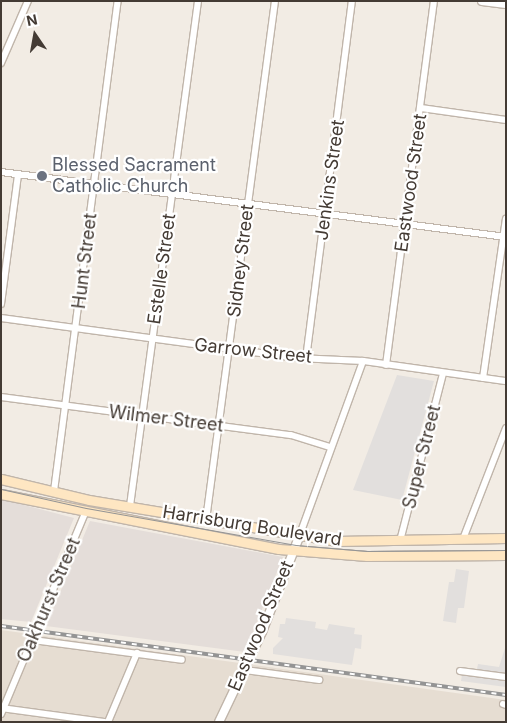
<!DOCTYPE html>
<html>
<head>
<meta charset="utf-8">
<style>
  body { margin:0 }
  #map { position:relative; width:507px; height:723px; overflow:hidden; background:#f2ece4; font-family:Inter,sans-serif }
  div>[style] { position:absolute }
  .residential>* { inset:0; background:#e6ddd2 }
  .industrial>* { inset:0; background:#e4ddd9 }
  .parking>* { inset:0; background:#e2dfdd }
  .roads { filter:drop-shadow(1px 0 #c0b5aa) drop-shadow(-1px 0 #c0b5aa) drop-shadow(0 1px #c0b5aa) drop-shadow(0 -1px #c0b5aa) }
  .minor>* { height:6px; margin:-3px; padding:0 3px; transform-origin:3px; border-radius:3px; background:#fff }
  .tertiary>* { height:8px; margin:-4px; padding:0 4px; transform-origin:4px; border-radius:4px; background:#fff }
  .secondary>* { height:9px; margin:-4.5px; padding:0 4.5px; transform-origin:4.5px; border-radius:4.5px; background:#fee6c2 }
  .tram>* { height:1px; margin:-0.5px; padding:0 0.5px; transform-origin:0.5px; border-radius:0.5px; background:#949494 }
  .rail>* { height:4px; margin-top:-2px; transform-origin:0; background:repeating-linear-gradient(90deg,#fff 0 5.5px,#949494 0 11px); box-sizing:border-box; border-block:1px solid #949494 }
  .dots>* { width:14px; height:14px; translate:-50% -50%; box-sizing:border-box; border:2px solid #fff; border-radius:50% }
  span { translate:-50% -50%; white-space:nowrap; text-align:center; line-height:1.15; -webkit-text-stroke:4.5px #fff; paint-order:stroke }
  .worship-label { font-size:18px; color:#5b616d }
  .left { translate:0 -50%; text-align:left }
  .street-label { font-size:18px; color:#443b34 }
  .frame { position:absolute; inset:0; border:2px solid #443b34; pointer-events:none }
  .north { position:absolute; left:10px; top:10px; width:50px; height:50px; -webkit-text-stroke:4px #fff; paint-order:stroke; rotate:348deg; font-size:14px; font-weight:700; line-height:20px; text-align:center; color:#443b34 }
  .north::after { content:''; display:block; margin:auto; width:18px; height:22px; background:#443b34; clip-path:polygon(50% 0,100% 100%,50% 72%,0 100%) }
</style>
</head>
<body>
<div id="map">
  <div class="residential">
    <div style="clip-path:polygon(1px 630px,506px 700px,506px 722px,1px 722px)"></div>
  </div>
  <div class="industrial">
    <div style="clip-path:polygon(1px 499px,74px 518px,31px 622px,1px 619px)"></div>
    <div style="clip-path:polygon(90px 521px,283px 557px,245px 652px,46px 626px)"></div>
  </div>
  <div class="parking">
    <div style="clip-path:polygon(397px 375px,434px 381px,402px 500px,353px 490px)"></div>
    <div style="clip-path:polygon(456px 569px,469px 571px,464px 608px,458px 608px,456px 623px,443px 621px,449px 582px,454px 582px)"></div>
    <div style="clip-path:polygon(286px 618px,316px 622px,315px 628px,327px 630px,329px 624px,355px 628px,354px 634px,362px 635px,361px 649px,355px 648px,352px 665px,273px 654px,273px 648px,283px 638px,278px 637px,280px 624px,285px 624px)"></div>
    <div style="clip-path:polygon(506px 645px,506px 687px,461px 681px,463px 668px,477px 669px,478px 664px,499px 667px)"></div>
  </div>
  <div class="roads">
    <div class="minor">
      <div style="left:1px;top:63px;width:68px;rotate:-66.5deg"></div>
      <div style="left:421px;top:108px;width:86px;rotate:8deg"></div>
      <div style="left:1px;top:172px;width:509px;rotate:7.33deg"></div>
      <div style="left:1px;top:304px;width:131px;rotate:-82.5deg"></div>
      <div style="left:1px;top:318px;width:299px;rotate:7.7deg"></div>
      <div style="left:297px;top:358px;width:66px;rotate:2.6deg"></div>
      <div style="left:363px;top:361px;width:144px;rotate:8deg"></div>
      <div style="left:306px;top:359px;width:361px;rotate:-82.7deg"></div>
      <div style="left:386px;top:365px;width:367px;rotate:-82.5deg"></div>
      <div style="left:483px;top:378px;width:161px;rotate:-81.8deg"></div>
      <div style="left:1px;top:397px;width:292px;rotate:7.5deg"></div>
      <div style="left:291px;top:435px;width:41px;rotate:17.1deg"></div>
      <div style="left:54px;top:491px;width:494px;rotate:-82.6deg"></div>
      <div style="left:130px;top:506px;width:510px;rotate:-82.33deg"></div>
      <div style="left:206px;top:520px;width:524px;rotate:-82.43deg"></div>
      <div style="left:299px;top:537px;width:187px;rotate:-70deg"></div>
      <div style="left:463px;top:539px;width:119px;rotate:-68.8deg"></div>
      <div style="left:400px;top:541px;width:173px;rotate:-75.6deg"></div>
      <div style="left:33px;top:640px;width:150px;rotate:7.6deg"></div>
      <div style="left:245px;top:670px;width:75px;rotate:7.7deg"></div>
      <div style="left:460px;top:671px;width:46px;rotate:7.4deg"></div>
      <div style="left:503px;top:704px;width:3px;rotate:18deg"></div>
      <div style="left:1px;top:708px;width:104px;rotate:7.7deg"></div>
      <div style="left:1px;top:714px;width:218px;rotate:-67.3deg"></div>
      <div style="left:108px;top:722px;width:75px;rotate:-67.2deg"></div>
    </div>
    <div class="tertiary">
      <div style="left:482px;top:1px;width:24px;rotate:7deg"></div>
      <div style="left:219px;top:722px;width:100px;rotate:-64.5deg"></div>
      <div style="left:262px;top:632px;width:102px;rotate:-68.7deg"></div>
    </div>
    <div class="secondary">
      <div style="left:1px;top:479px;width:90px;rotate:13.4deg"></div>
      <div style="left:89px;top:500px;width:250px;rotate:9.4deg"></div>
      <div style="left:336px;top:541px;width:170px;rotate:-1deg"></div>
      <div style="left:1px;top:494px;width:283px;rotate:11.2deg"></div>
      <div style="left:279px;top:549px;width:88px;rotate:4.5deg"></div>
      <div style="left:367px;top:556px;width:139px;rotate:-0.4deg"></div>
    </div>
  </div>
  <div class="tram">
    <div style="left:1px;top:489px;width:87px;rotate:12.6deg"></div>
    <div style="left:86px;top:508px;width:213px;rotate:10deg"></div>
    <div style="left:296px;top:545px;width:71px;rotate:4.8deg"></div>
    <div style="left:367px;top:551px;width:139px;rotate:-0.4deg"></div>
  </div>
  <div class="rail">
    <div style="left:1px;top:626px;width:510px;rotate:7.78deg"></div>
  </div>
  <div class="dots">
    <div style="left:42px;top:176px;background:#6b7280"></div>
  </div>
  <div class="worship-label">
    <span class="left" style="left:52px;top:176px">Blessed Sacrament<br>Catholic Church</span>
  </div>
  <div class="street-label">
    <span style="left:330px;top:180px;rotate:-82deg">Jenkins Street</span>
    <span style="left:411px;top:183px;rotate:-82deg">Eastwood Street</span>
    <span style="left:85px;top:261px;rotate:-83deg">Hunt Street</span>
    <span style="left:241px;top:261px;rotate:-83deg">Sidney Street</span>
    <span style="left:162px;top:269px;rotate:-82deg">Estelle Street</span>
    <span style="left:253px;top:351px;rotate:6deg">Garrow Street</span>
    <span style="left:166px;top:419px;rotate:7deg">Wilmer Street</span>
    <span style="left:422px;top:457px;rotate:-76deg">Super Street</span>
    <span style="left:252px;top:526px;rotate:9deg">Harrisburg Boulevard</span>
    <span style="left:49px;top:600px;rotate:-67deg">Oakhurst Street</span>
    <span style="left:261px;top:626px;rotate:-67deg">Eastwood Street</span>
  </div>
  <div class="frame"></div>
  <div class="north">N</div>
</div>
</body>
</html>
